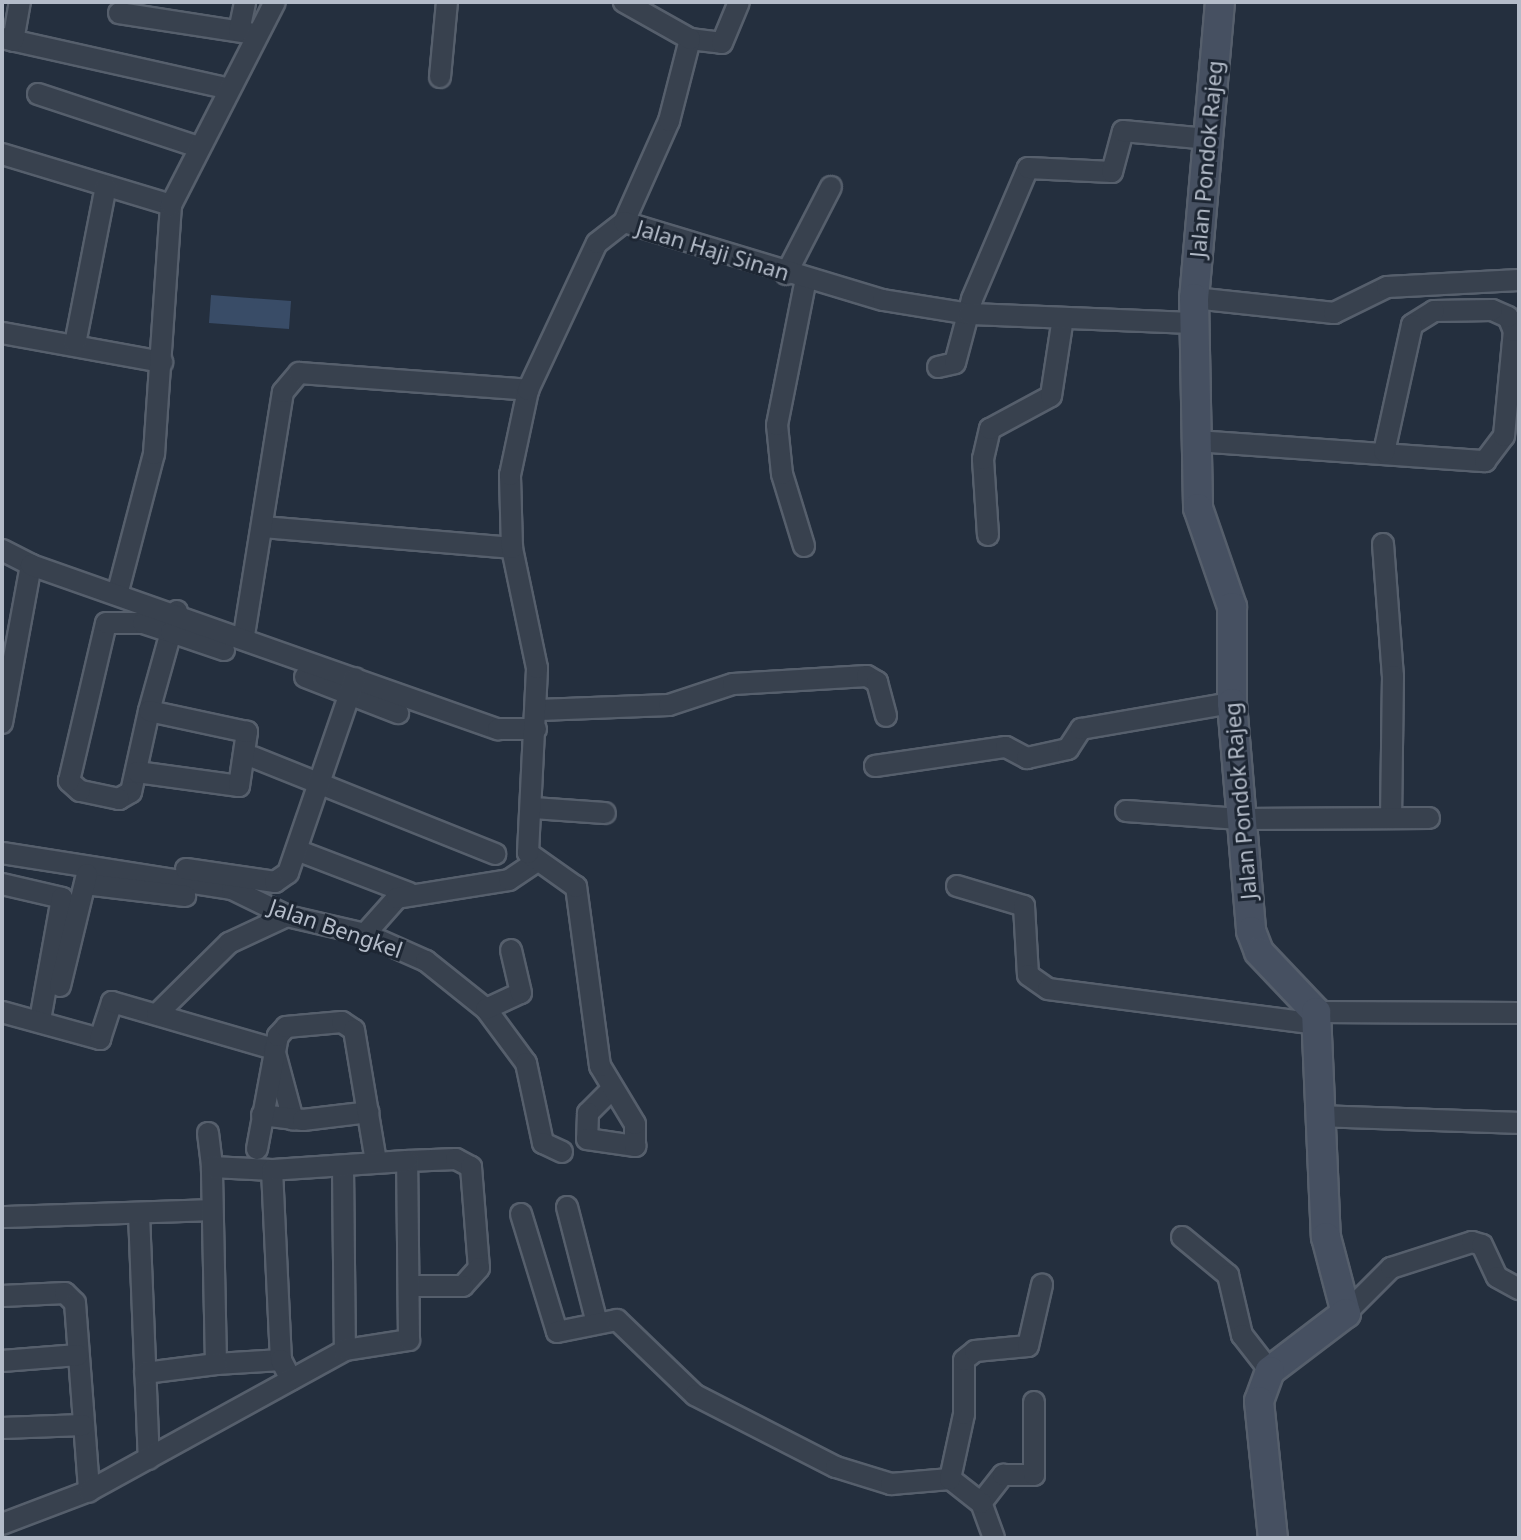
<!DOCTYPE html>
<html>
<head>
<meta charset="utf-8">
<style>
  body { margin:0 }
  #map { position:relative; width:1521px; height:1540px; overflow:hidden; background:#242f3e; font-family:"Noto Sans",sans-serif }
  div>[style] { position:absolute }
  .water>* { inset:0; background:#394c67 }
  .roads { filter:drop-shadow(2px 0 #565f6c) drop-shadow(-2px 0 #565f6c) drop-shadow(0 2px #565f6c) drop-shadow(0 -2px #565f6c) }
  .minor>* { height:20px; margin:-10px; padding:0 10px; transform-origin:10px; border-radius:10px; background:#38414e }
  .secondary>* { height:28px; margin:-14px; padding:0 14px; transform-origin:14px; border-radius:14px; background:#465061 }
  span { translate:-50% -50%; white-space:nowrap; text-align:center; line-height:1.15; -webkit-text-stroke:6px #1d2633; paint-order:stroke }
  .street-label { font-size:22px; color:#b4bcc9 }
  .frame { position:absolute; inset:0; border:4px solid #b4bcc9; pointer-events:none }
</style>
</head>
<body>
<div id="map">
  <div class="water">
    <div style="clip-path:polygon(211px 295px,291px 301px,289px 329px,209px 323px)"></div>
  </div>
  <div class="roads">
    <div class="minor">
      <div style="left:119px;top:13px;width:138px;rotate:8.8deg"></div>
      <div style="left:239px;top:31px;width:30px;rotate:-78deg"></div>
      <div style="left:2px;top:38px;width:229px;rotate:12.6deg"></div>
      <div style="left:690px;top:39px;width:32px;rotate:7deg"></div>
      <div style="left:722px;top:43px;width:44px;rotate:-67.5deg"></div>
      <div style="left:13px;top:41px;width:40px;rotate:-80deg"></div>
      <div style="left:440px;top:77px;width:75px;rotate:-84.7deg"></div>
      <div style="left:38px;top:94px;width:165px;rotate:18.3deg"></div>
      <div style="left:2px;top:154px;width:177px;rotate:16.8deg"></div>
      <div style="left:624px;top:222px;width:111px;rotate:-66deg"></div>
      <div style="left:669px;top:121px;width:85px;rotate:-75.6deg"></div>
      <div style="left:690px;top:39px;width:76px;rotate:-150.7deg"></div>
      <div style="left:786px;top:274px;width:98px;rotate:-62.7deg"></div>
      <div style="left:1194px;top:298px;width:141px;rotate:6.1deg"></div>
      <div style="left:1334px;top:313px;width:59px;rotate:-26.1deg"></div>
      <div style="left:1387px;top:287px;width:132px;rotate:-3deg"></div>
      <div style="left:2px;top:333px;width:163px;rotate:10.3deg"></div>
      <div style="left:75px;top:344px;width:161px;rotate:-78.9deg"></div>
      <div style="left:938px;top:367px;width:17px;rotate:-13deg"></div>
      <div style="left:955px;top:363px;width:66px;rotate:-75.1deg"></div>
      <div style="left:972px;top:299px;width:142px;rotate:-66.9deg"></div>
      <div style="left:1028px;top:168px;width:84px;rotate:2.7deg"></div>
      <div style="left:1112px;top:172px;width:42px;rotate:-75deg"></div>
      <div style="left:1123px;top:131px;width:84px;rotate:5.4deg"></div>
      <div style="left:1196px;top:441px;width:290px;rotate:4deg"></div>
      <div style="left:1485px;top:461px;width:31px;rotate:-53deg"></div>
      <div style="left:1504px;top:436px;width:105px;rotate:-84.6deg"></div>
      <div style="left:1514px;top:331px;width:15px;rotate:-113deg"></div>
      <div style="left:1508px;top:317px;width:17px;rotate:-156deg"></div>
      <div style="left:1492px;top:310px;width:58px;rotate:179deg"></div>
      <div style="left:1434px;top:311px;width:26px;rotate:148deg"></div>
      <div style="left:1412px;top:325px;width:130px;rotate:102.4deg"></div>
      <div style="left:264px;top:527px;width:249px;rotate:4.8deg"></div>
      <div style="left:988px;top:535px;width:76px;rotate:-93.8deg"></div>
      <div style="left:983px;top:459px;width:31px;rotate:-77deg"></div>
      <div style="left:990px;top:429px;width:69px;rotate:-28.4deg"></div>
      <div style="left:1051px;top:396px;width:79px;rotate:-81.3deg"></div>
      <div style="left:1383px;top:544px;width:132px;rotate:85.7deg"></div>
      <div style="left:1393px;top:676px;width:142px;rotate:90.8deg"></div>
      <div style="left:804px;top:546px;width:75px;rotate:-107deg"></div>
      <div style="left:782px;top:474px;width:49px;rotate:-95.8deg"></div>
      <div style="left:777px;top:425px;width:149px;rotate:-78.8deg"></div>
      <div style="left:2px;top:550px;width:33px;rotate:27deg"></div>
      <div style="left:118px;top:591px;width:142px;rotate:-75.3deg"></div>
      <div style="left:154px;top:454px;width:250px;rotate:-86.1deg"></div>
      <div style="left:171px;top:205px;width:228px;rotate:-62.9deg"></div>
      <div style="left:177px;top:611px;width:22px;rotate:106deg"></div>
      <div style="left:171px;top:632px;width:82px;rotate:105.6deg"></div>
      <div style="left:149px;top:711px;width:83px;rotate:102.5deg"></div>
      <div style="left:131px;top:792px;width:14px;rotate:150deg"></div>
      <div style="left:119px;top:799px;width:40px;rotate:-168deg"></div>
      <div style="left:80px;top:791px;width:15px;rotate:-138deg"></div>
      <div style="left:69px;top:781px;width:162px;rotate:-76.8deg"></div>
      <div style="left:106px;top:623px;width:37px"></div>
      <div style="left:143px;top:623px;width:29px;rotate:18deg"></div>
      <div style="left:171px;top:632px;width:56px;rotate:18.8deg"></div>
      <div style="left:244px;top:635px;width:246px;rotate:-80.9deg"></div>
      <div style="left:283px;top:392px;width:25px;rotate:-50deg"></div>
      <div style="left:299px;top:373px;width:230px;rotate:4.2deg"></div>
      <div style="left:305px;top:677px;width:100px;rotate:21.2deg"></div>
      <div style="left:539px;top:710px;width:130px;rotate:-2.2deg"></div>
      <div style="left:669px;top:705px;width:67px;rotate:-18.2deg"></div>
      <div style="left:733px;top:684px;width:134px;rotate:-3.4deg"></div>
      <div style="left:867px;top:676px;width:12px;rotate:31deg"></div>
      <div style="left:877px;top:682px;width:35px;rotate:75deg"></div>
      <div style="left:2px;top:723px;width:161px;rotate:-79.6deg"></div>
      <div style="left:31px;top:565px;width:495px;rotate:19.4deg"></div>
      <div style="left:498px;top:729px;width:38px"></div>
      <div style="left:253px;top:757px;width:261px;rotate:21.8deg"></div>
      <div style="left:875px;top:766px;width:132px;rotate:-8.3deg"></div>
      <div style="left:1006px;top:747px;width:24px;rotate:28deg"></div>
      <div style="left:1027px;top:758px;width:42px;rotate:-12.4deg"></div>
      <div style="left:1068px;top:749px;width:24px;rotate:-57deg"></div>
      <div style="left:1081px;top:729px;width:153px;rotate:-9.8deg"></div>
      <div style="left:137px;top:772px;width:103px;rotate:7.8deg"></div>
      <div style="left:239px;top:786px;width:55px;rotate:-81.6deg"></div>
      <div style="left:247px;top:732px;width:100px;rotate:-167.9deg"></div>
      <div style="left:533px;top:808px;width:72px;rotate:4deg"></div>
      <div style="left:1126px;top:811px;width:114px;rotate:4deg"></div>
      <div style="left:1240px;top:819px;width:189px;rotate:-0.3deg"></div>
      <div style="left:299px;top:851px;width:118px;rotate:20.9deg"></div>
      <div style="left:2px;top:853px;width:233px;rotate:8.9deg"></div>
      <div style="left:232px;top:889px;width:61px;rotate:26.1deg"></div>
      <div style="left:287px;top:916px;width:80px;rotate:13deg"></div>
      <div style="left:365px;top:934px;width:67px;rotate:23.9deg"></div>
      <div style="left:426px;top:961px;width:77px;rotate:38.7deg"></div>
      <div style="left:486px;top:1009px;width:67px;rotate:53.5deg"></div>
      <div style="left:526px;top:1063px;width:82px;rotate:78deg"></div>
      <div style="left:543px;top:1143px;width:21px;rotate:25deg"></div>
      <div style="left:186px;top:869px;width:90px;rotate:8.3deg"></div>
      <div style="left:275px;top:882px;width:16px;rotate:-35deg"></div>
      <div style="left:288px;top:873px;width:206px;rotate:-71deg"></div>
      <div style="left:2px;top:884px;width:62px;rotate:13.1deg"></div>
      <div style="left:62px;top:898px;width:124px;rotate:100.2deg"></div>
      <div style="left:85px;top:884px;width:101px;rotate:6.8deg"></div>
      <div style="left:957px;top:886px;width:70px;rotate:16.6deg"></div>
      <div style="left:1024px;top:906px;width:69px;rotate:86.7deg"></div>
      <div style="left:1028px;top:975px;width:24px;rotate:35deg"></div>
      <div style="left:1048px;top:989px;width:272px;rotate:7.4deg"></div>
      <div style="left:365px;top:934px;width:48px;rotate:-48.4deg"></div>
      <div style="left:397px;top:898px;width:113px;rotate:-9.1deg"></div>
      <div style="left:509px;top:880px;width:30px;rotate:-34deg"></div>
      <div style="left:60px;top:986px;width:115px;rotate:-76.4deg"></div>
      <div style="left:486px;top:1009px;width:38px;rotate:-25deg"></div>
      <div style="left:521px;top:993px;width:44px;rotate:-103.1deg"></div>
      <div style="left:2px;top:1012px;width:102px;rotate:15.4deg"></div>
      <div style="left:100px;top:1039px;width:39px;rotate:-72deg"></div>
      <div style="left:112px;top:1002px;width:169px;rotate:16.2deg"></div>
      <div style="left:274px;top:1049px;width:73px;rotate:75deg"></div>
      <div style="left:1316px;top:1012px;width:203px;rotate:0.3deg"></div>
      <div style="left:157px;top:1014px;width:101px;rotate:-44.6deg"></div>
      <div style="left:229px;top:943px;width:64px;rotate:-25deg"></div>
      <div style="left:609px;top:1092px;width:30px;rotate:135deg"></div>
      <div style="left:588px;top:1113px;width:26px;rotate:92deg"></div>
      <div style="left:587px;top:1139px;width:49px;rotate:8.3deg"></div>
      <div style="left:635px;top:1146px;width:22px;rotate:-90deg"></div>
      <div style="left:635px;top:1124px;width:68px;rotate:-121.1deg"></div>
      <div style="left:600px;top:1066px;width:181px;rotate:-97.6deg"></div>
      <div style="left:576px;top:887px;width:59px;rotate:-144.7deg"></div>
      <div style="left:528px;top:853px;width:185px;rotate:-87.2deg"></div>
      <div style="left:537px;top:668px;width:123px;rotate:-101.8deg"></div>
      <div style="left:512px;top:548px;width:73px;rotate:-91.6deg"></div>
      <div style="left:510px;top:475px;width:87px;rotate:-78deg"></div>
      <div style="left:528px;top:390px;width:162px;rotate:-64.9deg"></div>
      <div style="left:597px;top:243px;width:34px;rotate:-38deg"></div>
      <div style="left:624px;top:222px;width:270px;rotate:16.8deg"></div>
      <div style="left:883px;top:300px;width:87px;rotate:9.2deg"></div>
      <div style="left:969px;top:314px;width:225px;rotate:2.3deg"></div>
      <div style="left:262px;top:1115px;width:41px;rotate:7deg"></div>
      <div style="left:303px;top:1120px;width:66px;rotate:-6.9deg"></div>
      <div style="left:1319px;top:1116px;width:200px;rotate:2deg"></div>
      <div style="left:208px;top:1133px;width:34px;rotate:83deg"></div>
      <div style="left:257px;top:1149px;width:115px;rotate:-79.5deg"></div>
      <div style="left:278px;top:1036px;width:12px;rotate:-48deg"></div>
      <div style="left:286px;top:1027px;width:56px;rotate:-5.1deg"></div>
      <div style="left:342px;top:1022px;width:14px;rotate:34deg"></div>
      <div style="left:354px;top:1030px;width:133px;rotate:80.5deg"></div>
      <div style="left:407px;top:1161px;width:49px;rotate:-2.3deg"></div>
      <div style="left:456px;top:1159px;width:17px;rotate:28deg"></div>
      <div style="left:471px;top:1167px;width:101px;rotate:85.5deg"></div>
      <div style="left:479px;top:1268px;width:24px;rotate:132deg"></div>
      <div style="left:463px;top:1286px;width:51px;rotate:180deg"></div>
      <div style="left:343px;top:1167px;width:183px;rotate:89.4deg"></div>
      <div style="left:567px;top:1207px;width:120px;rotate:75.5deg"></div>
      <div style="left:139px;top:1214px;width:245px;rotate:87.7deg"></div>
      <div style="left:521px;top:1214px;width:123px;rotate:73deg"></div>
      <div style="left:557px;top:1332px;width:61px;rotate:-11.3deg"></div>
      <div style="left:617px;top:1320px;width:108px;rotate:43.9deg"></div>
      <div style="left:695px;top:1395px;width:158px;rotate:27.1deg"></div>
      <div style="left:836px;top:1467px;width:58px;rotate:17.2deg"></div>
      <div style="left:891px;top:1484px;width:59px;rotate:-4.8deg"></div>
      <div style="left:2px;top:1217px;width:210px;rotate:-1.9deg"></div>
      <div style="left:1182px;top:1237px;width:60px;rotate:39.6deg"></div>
      <div style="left:1228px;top:1275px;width:62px;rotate:76.9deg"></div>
      <div style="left:1242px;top:1335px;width:46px;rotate:52.1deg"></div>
      <div style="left:2px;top:1296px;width:63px;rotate:-2.7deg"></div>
      <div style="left:65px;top:1293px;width:14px;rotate:45deg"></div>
      <div style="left:75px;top:1303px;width:189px;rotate:85.7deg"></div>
      <div style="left:1346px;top:1313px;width:64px;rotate:-45deg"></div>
      <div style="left:1391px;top:1268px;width:85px;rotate:-17.8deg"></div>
      <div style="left:1472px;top:1242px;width:10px;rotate:17deg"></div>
      <div style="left:1482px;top:1245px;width:35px;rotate:65deg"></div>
      <div style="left:1497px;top:1277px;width:25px;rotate:29deg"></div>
      <div style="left:281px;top:1360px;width:65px;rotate:176.5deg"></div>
      <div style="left:216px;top:1364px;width:197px;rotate:-91.2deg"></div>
      <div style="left:212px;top:1167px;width:60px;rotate:2.9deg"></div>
      <div style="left:272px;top:1170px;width:190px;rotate:87.3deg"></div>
      <div style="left:281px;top:1360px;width:22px;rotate:63deg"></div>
      <div style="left:2px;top:1361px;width:76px;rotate:-4.5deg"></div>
      <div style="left:145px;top:1373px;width:72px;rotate:-7.2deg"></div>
      <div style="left:2px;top:1428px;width:81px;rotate:-2.1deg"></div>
      <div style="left:981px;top:1503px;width:36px;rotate:-52deg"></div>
      <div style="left:1003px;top:1475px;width:31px"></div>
      <div style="left:1034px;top:1475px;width:73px;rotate:-90deg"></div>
      <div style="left:2px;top:1524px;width:93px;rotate:-20.8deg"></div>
      <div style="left:89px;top:1491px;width:292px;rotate:-28.8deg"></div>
      <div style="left:345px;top:1350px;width:65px;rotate:-8.9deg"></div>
      <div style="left:409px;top:1340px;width:179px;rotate:-90.6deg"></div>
      <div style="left:407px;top:1161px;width:135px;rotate:176.2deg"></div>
      <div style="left:994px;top:1538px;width:37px;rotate:-110deg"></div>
      <div style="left:981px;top:1503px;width:39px;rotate:-142deg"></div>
      <div style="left:950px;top:1479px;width:66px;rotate:-77.8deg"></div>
      <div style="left:964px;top:1414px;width:54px;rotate:-90deg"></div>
      <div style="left:964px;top:1360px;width:14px;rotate:-39deg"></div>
      <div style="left:975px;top:1351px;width:53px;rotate:-5.4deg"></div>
      <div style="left:1028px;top:1346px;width:63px;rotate:-77.1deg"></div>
    </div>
    <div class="secondary">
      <div style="left:1220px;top:2px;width:297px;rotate:95deg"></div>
      <div style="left:1194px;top:298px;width:210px;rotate:88.9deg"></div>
      <div style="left:1198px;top:508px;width:105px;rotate:71deg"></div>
      <div style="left:1232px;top:607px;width:96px;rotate:90deg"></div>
      <div style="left:1232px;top:703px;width:229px;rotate:85.2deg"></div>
      <div style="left:1251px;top:931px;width:22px;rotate:69deg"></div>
      <div style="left:1259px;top:952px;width:83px;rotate:46.5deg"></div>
      <div style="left:1316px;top:1012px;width:225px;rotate:87.5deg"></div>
      <div style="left:1326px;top:1237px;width:79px;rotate:75.3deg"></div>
      <div style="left:1346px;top:1313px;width:96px;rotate:142.7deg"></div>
      <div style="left:1270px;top:1371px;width:32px;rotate:110deg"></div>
      <div style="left:1259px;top:1401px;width:138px;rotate:84.2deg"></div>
    </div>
  </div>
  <div class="street-label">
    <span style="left:1206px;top:159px;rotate:-85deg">Jalan Pondok Rajeg</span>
    <span style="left:713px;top:250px;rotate:17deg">Jalan Haji Sinan</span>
    <span style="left:1240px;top:801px;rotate:-95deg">Jalan Pondok Rajeg</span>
    <span style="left:336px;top:928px;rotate:19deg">Jalan Bengkel</span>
  </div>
  <div class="frame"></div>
</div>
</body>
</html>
